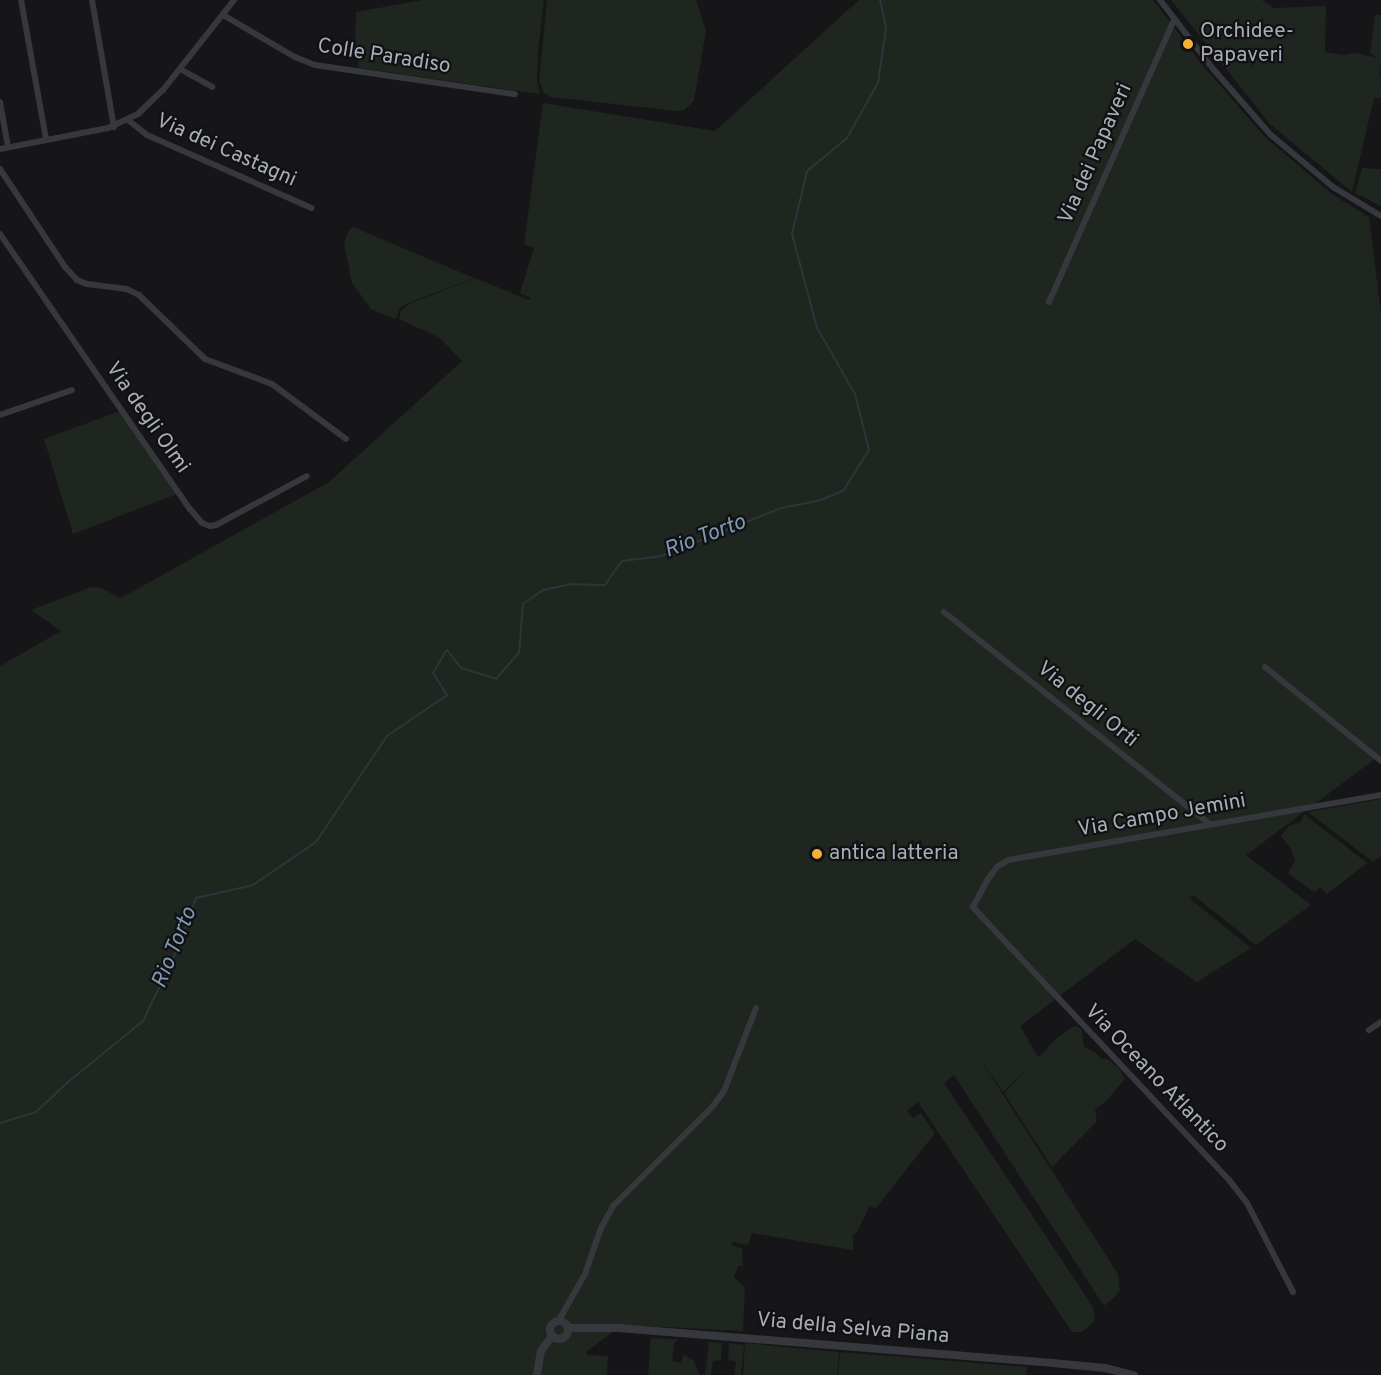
<!DOCTYPE html>
<html>
<head>
<meta charset="utf-8">
<style>
  body { margin:0 }
  #map { position:relative; width:1381px; height:1375px; overflow:hidden; background:#161618; font-family:Overpass,sans-serif }
  div>[style] { position:absolute }
  .green>* { inset:0; background:#1e261f }
  .stream>* { height:2px; margin:-1px; padding:0 1px; transform-origin:1px; border-radius:1px; background:#2c353c }
  .minor>* { height:6px; margin:-3px; padding:0 3px; transform-origin:3px; border-radius:3px; background:#37383d }
  .tertiary>* { height:8px; margin:-4px; padding:0 4px; transform-origin:4px; border-radius:4px; background:#37383d }
  .tertiary>.ring { margin:-4px; padding:0; box-sizing:content-box; background:none; border:8px solid #37383d; border-radius:50% }
  .dots>* { width:16px; height:16px; translate:-50% -50%; box-sizing:border-box; border:3px solid #111113; border-radius:50% }
  span { translate:-50% -50%; white-space:nowrap; text-align:center; line-height:1.15; -webkit-text-stroke:4.5px #111113; paint-order:stroke }
  .poi-label { font-size:21px; color:#a8adb8 }
  .left { translate:0 -50%; text-align:left }
  .street-label { font-size:21px; color:#a8adb8 }
  .water-label { font-size:22px; color:#7f9bb3; font-style:italic }
</style>
</head>
<body>
<div id="map">
  <div class="green">
    <div style="clip-path:polygon(423px 0,544px 0,538px 52px,537px 81px,540px 94px,359px 68px,355px 38px,356px 12px)"></div>
    <div style="clip-path:polygon(547px 0,696px 0,706px 30px,694px 101px,684px 110px,677px 111px,551px 97px,544px 93px,539px 81px)"></div>
    <div style="clip-path:polygon(859px 0,1153px 0,1204px 67px,1265px 137px,1333px 195px,1369px 217px,1381px 313px,1381px 757px,1379px 756px,1246px 855px,1311px 905px,1256px 945px,1193px 895px,1190px 899px,1251px 948px,1197px 982px,1135px 939px,1020px 1026px,1039px 1058px,1003px 1092px,979px 1057px,1118px 1274px,1120px 1290px,1116px 1296px,1104px 1306px,954px 1075px,944px 1083px,1093px 1307px,1095px 1321px,1082px 1332px,1072px 1332px,918px 1102px,907px 1111px,913px 1118px,921px 1113px,935px 1133px,876px 1208px,869px 1207px,856px 1234px,853px 1234px,853px 1250px,752px 1233px,748px 1245px,732px 1242px,733px 1246px,742px 1248px,743px 1266px,738px 1266px,734px 1277px,745px 1287px,743px 1331px,622px 1325px,586px 1352px,587px 1355px,608px 1356px,607px 1375px,0 1375px,0 666px,61px 631px,31px 610px,91px 587px,101px 588px,121px 598px,329px 482px,462px 361px,440px 338px,399px 319px,401px 311px,409px 304px,475px 278px,529px 300px,531px 298px,520px 293px,534px 248px,524px 244px,543px 103px,715px 131px)"></div>
    <div style="clip-path:polygon(1171px 0,1262px 0,1273px 8px,1326px 6px,1325px 52px,1343px 55px,1355px 53px,1377px 58px,1370px 53px,1375px 15px,1381px 15px,1381px 74px,1378px 61px,1380px 75px,1375px 83px,1381px 75px,1381px 98px,1374px 98px,1352px 192px,1270px 124px)"></div>
    <div style="clip-path:polygon(1362px 168px,1381px 169px,1381px 206px,1355px 193px)"></div>
    <div style="clip-path:polygon(353px 227px,474px 278px,406px 304px,400px 308px,396px 319px,385px 315px,371px 309px,352px 283px,344px 244px,349px 230px)"></div>
    <div style="clip-path:polygon(120px 411px,177px 494px,73px 534px,44px 439px)"></div>
    <div style="clip-path:polygon(1381px 799px,1381px 856px,1373px 862px,1308px 812px)"></div>
    <div style="clip-path:polygon(1304px 814px,1367px 863px,1327px 894px,1320px 887px,1315px 892px,1311px 890px,1288px 873px,1295px 861px,1291px 849px,1281px 836px,1289px 826px,1301px 822px)"></div>
    <div style="clip-path:polygon(1077px 1026px,1082px 1031px,1084px 1047px,1095px 1052px,1101px 1059px,1107px 1059px,1119px 1068px,1125px 1079px,1105px 1102px,1095px 1109px,1097px 1121px,1052px 1167px,1004px 1093px,1057px 1038px,1072px 1027px)"></div>
    <div style="clip-path:polygon(651px 1338px,678px 1339px,674px 1344px,672px 1361px,680px 1363px,684px 1355px,693px 1360px,700px 1375px,648px 1375px)"></div>
    <div style="clip-path:polygon(709px 1342px,722px 1343px,721px 1360px,713px 1361px,711px 1375px,705px 1375px)"></div>
    <div style="clip-path:polygon(729px 1343px,744px 1345px,741px 1375px,734px 1375px,736px 1362px,728px 1360px)"></div>
    <div style="clip-path:polygon(745px 1343px,839px 1352px,837px 1375px,743px 1375px)"></div>
    <div style="clip-path:polygon(840px 1352px,1027px 1367px,1026px 1375px,838px 1375px)"></div>
  </div>
  <div class="stream">
    <div style="left:0;top:1123px;width:38px;rotate:-17deg"></div>
    <div style="left:36px;top:1112px;width:44px;rotate:-43.2deg"></div>
    <div style="left:68px;top:1082px;width:97px;rotate:-39.1deg"></div>
    <div style="left:143px;top:1021px;width:79px;rotate:-64.4deg"></div>
    <div style="left:177px;top:950px;width:55px;rotate:-69.9deg"></div>
    <div style="left:196px;top:898px;width:58px;rotate:-12.8deg"></div>
    <div style="left:253px;top:885px;width:76px;rotate:-34.3deg"></div>
    <div style="left:316px;top:842px;width:128px;rotate:-56.2deg"></div>
    <div style="left:387px;top:736px;width:73px;rotate:-34.3deg"></div>
    <div style="left:447px;top:695px;width:26px;rotate:-122deg"></div>
    <div style="left:433px;top:673px;width:27px;rotate:-59deg"></div>
    <div style="left:447px;top:650px;width:23px;rotate:52deg"></div>
    <div style="left:461px;top:668px;width:37px;rotate:17deg"></div>
    <div style="left:496px;top:679px;width:35px;rotate:-49deg"></div>
    <div style="left:519px;top:653px;width:49px;rotate:-85.3deg"></div>
    <div style="left:523px;top:604px;width:24px;rotate:-35deg"></div>
    <div style="left:543px;top:590px;width:29px;rotate:-12deg"></div>
    <div style="left:571px;top:584px;width:34px;rotate:2deg"></div>
    <div style="left:605px;top:585px;width:29px;rotate:-55deg"></div>
    <div style="left:622px;top:561px;width:39px;rotate:-7deg"></div>
    <div style="left:661px;top:556px;width:129px;rotate:-21.8deg"></div>
    <div style="left:781px;top:508px;width:38px;rotate:-11deg"></div>
    <div style="left:818px;top:501px;width:27px;rotate:-22deg"></div>
    <div style="left:843px;top:491px;width:49px;rotate:-57.6deg"></div>
    <div style="left:869px;top:450px;width:58px;rotate:-104deg"></div>
    <div style="left:855px;top:394px;width:76px;rotate:-119.9deg"></div>
    <div style="left:817px;top:328px;width:97px;rotate:-104.9deg"></div>
    <div style="left:792px;top:234px;width:65px;rotate:-76.6deg"></div>
    <div style="left:807px;top:171px;width:52px;rotate:-39.5deg"></div>
    <div style="left:847px;top:138px;width:63px;rotate:-60.6deg"></div>
    <div style="left:878px;top:83px;width:56px;rotate:-81.7deg"></div>
    <div style="left:886px;top:28px;width:29px;rotate:-102deg"></div>
  </div>
  <div class="minor">
    <div style="left:21px;top:0;width:141px;rotate:79.8deg"></div>
    <div style="left:92px;top:0;width:129px;rotate:80.2deg"></div>
    <div style="left:1160px;top:0;width:88px;rotate:52.4deg"></div>
    <div style="left:1214px;top:70px;width:86px;rotate:48.8deg"></div>
    <div style="left:1271px;top:135px;width:81px;rotate:40deg"></div>
    <div style="left:1333px;top:187px;width:56px;rotate:31.1deg"></div>
    <div style="left:223px;top:15px;width:83px;rotate:30.3deg"></div>
    <div style="left:295px;top:57px;width:22px;rotate:22deg"></div>
    <div style="left:315px;top:65px;width:202px;rotate:8.3deg"></div>
    <div style="left:180px;top:69px;width:37px;rotate:29deg"></div>
    <div style="left:0;top:102px;width:46px;rotate:79.9deg"></div>
    <div style="left:128px;top:120px;width:24px;rotate:38deg"></div>
    <div style="left:147px;top:135px;width:180px;rotate:23.9deg"></div>
    <div style="left:0;top:149px;width:110px;rotate:-11deg"></div>
    <div style="left:108px;top:128px;width:33px;rotate:-25deg"></div>
    <div style="left:138px;top:114px;width:35px;rotate:-44deg"></div>
    <div style="left:163px;top:90px;width:115px;rotate:-51.7deg"></div>
    <div style="left:0;top:169px;width:118px;rotate:56.4deg"></div>
    <div style="left:65px;top:267px;width:18px;rotate:47deg"></div>
    <div style="left:77px;top:280px;width:11px;rotate:22deg"></div>
    <div style="left:87px;top:284px;width:40px;rotate:7.1deg"></div>
    <div style="left:127px;top:289px;width:13px;rotate:27deg"></div>
    <div style="left:139px;top:295px;width:92px;rotate:44.1deg"></div>
    <div style="left:205px;top:359px;width:72px;rotate:20.5deg"></div>
    <div style="left:272px;top:384px;width:92px;rotate:36.6deg"></div>
    <div style="left:0;top:234px;width:334px;rotate:55.4deg"></div>
    <div style="left:190px;top:509px;width:18px;rotate:49deg"></div>
    <div style="left:202px;top:523px;width:9px;rotate:21deg"></div>
    <div style="left:210px;top:526px;width:6px;rotate:-9deg"></div>
    <div style="left:216px;top:525px;width:103px;rotate:-28.3deg"></div>
    <div style="left:1049px;top:302px;width:308px;rotate:-66.1deg"></div>
    <div style="left:0;top:415px;width:76px;rotate:-19.1deg"></div>
    <div style="left:944px;top:612px;width:340px;rotate:38.6deg"></div>
    <div style="left:1265px;top:667px;width:149px;rotate:39deg"></div>
    <div style="left:1369px;top:1030px;width:14px;rotate:-34deg"></div>
    <div style="left:1293px;top:1292px;width:100px;rotate:-117.3deg"></div>
    <div style="left:1247px;top:1203px;width:28px;rotate:-128deg"></div>
    <div style="left:1230px;top:1181px;width:376px;rotate:-133.2deg"></div>
    <div style="left:973px;top:907px;width:32px;rotate:-62deg"></div>
    <div style="left:988px;top:879px;width:15px;rotate:-53deg"></div>
    <div style="left:997px;top:867px;width:13px;rotate:-32deg"></div>
    <div style="left:1008px;top:860px;width:379px;rotate:-9.9deg"></div>
    <div style="left:559px;top:1320px;width:53px;rotate:-60.5deg"></div>
    <div style="left:585px;top:1274px;width:49px;rotate:-70.8deg"></div>
    <div style="left:601px;top:1228px;width:25px;rotate:-61deg"></div>
    <div style="left:613px;top:1206px;width:141px;rotate:-45deg"></div>
    <div style="left:713px;top:1106px;width:19px;rotate:-54deg"></div>
    <div style="left:724px;top:1091px;width:89px;rotate:-68.9deg"></div>
  </div>
  <div class="tertiary">
    <div class="ring" style="left:550px;top:1321px;width:10px;height:10px"></div>
    <div style="left:569px;top:1328px;width:49px"></div>
    <div style="left:618px;top:1328px;width:435px;rotate:4.6deg"></div>
    <div style="left:1052px;top:1363px;width:53px;rotate:5.4deg"></div>
    <div style="left:1105px;top:1368px;width:30px;rotate:14deg"></div>
    <div style="left:537px;top:1375px;width:24px;rotate:-81deg"></div>
    <div style="left:541px;top:1351px;width:19px;rotate:-54deg"></div>
  </div>
  <div class="dots">
    <div style="left:1188px;top:44px;background:#f2b134"></div>
    <div style="left:817px;top:854px;background:#f2b134"></div>
  </div>
  <div class="poi-label">
    <span class="left" style="left:1200px;top:44px">Orchidee-<br>Papaveri</span>
    <span class="left" style="left:829px;top:854px">antica latteria</span>
  </div>
  <div class="street-label">
    <span style="left:384px;top:57px;rotate:9deg">Colle Paradiso</span>
    <span style="left:226px;top:151px;rotate:24deg">Via dei Castagni</span>
    <span style="left:1096px;top:154px;rotate:-66deg">Via dei Papaveri</span>
    <span style="left:147px;top:418px;rotate:55deg">Via degli Olmi</span>
    <span style="left:1087px;top:705px;rotate:39deg">Via degli Orti</span>
    <span style="left:1162px;top:816px;rotate:-10deg">Via Campo Jemini</span>
    <span style="left:1156px;top:1079px;rotate:46deg">Via Oceano Atlantico</span>
    <span style="left:853px;top:1329px;rotate:5deg">Via della Selva Piana</span>
  </div>
  <div class="water-label">
    <span style="left:705px;top:537px;rotate:-21deg">Rio Torto</span>
    <span style="left:175px;top:948px;rotate:-68deg">Rio Torto</span>
  </div>
</div>
</body>
</html>
